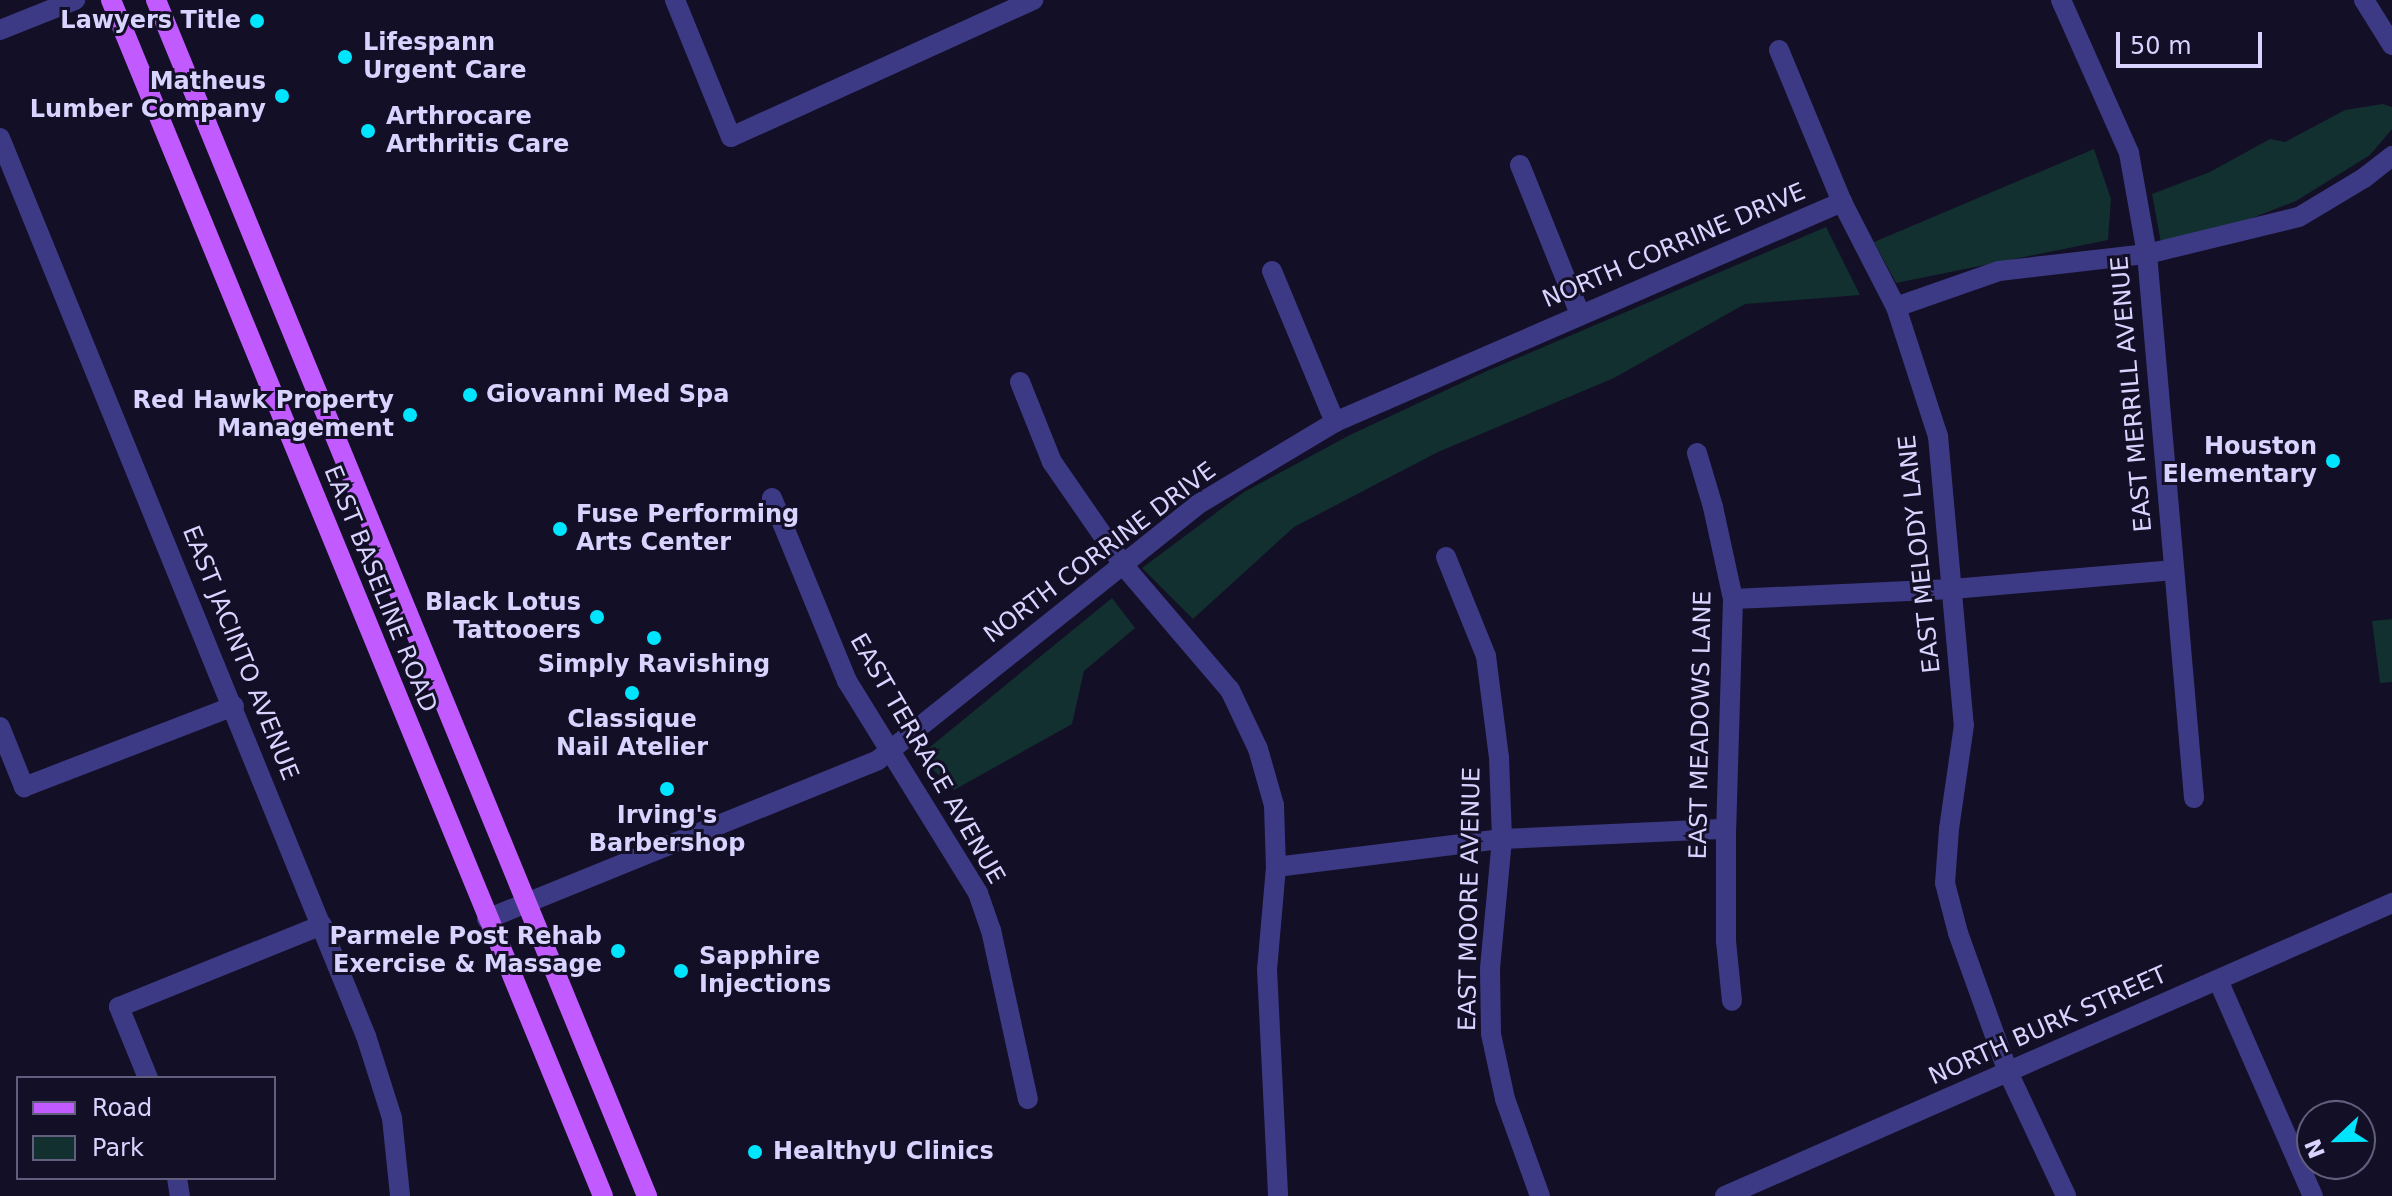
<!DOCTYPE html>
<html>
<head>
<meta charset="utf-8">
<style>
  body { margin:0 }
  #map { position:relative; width:2392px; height:1196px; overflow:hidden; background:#130f26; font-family:"DejaVu Sans",sans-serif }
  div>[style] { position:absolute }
  .green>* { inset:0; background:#12302f }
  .minor>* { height:20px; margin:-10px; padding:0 10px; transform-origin:10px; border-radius:10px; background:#3d3a85 }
  .major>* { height:20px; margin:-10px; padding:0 10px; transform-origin:10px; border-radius:10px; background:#c25bff }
  .dots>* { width:22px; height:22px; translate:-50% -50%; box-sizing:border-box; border:4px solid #130f26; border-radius:50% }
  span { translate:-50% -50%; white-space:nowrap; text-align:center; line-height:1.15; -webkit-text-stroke:6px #130f26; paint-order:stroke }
  .poi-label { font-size:24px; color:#d9d4ff; font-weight:700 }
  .right { translate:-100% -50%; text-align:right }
  .left { translate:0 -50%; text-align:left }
  .street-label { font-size:24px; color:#d9d4ff }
  .legend { position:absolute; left:16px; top:1076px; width:260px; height:104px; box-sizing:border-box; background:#130f26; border:2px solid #625e7d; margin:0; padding:10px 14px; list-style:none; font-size:24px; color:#d9d4ff }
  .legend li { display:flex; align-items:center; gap:16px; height:40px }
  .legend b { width:40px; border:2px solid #625e7d }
  .north { position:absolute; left:2296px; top:1100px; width:80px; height:80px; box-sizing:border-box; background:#130f26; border:2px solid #625e7d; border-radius:50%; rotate:248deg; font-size:22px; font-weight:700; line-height:32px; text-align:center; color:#d9d4ff }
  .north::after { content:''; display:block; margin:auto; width:28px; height:36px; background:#00e5ff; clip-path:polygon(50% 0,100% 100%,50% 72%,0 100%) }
  .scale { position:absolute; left:2116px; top:32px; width:146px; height:36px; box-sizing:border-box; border:4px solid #d9d4ff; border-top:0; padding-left:10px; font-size:24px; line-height:28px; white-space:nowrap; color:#d9d4ff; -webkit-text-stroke:6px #130f26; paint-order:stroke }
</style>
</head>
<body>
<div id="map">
  <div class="green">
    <div style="clip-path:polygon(2383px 104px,2392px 107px,2392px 129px,2370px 155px,2296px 201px,2229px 227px,2161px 243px,2152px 194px,2210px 172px,2270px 139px,2285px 142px,2345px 110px)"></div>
    <div style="clip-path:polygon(2094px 149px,2111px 199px,2108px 240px,1896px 283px,1874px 242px)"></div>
    <div style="clip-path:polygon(1826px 227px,1860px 295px,1745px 304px,1614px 378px,1438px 452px,1294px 527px,1193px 619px,1142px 568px,1244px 492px,1350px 435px,1487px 371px)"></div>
    <div style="clip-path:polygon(1112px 598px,1135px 628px,1084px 671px,1072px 724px,954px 790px,919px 756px)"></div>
    <div style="clip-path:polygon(2392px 619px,2392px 682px,2380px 683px,2372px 621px)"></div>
  </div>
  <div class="minor">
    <div style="left:675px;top:0;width:148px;rotate:67.8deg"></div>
    <div style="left:731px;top:137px;width:332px;rotate:-24.4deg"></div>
    <div style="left:2061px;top:0;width:167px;rotate:66deg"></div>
    <div style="left:2129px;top:153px;width:103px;rotate:79.9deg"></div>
    <div style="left:2147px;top:254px;width:546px;rotate:85.06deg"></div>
    <div style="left:2364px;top:0;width:53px;rotate:58.1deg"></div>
    <div style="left:0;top:30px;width:81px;rotate:-21.8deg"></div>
    <div style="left:1779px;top:50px;width:165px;rotate:67.5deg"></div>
    <div style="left:1842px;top:202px;width:118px;rotate:62.8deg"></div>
    <div style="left:1896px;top:307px;width:136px;rotate:72deg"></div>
    <div style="left:1938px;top:436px;width:290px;rotate:84.9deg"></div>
    <div style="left:1964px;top:725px;width:105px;rotate:98.2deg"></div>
    <div style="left:1949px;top:829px;width:54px;rotate:94.2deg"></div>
    <div style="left:1945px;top:883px;width:52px;rotate:75.4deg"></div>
    <div style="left:1958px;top:933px;width:148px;rotate:70.2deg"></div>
    <div style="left:2008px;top:1072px;width:137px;rotate:64.9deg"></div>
    <div style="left:0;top:138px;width:970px;rotate:67.83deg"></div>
    <div style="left:366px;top:1036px;width:86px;rotate:72.4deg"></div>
    <div style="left:392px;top:1118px;width:78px;rotate:84.1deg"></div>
    <div style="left:1520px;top:165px;width:161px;rotate:68.1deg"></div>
    <div style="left:1272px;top:271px;width:164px;rotate:67.4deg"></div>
    <div style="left:1896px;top:307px;width:109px;rotate:-19.3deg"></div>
    <div style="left:1999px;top:271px;width:149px;rotate:-6.6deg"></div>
    <div style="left:2147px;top:254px;width:156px;rotate:-13.7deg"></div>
    <div style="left:2299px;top:217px;width:76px;rotate:-31deg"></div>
    <div style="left:2364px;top:178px;width:36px;rotate:-38deg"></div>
    <div style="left:1020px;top:382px;width:86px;rotate:68.2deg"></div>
    <div style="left:1052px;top:462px;width:126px;rotate:55.3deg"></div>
    <div style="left:1124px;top:566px;width:163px;rotate:49.5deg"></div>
    <div style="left:1230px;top:690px;width:65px;rotate:64.6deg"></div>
    <div style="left:1258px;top:749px;width:58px;rotate:74.1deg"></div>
    <div style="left:1274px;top:805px;width:62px;rotate:88.2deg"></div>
    <div style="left:1276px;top:867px;width:102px;rotate:95deg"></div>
    <div style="left:1267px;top:969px;width:226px;rotate:87.2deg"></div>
    <div style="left:1697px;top:453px;width:56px;rotate:73.5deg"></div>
    <div style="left:1713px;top:507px;width:94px;rotate:77.7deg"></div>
    <div style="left:1733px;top:599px;width:230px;rotate:91.7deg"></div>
    <div style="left:1726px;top:829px;width:112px;rotate:90deg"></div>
    <div style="left:1726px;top:941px;width:60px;rotate:84.3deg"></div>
    <div style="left:772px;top:498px;width:198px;rotate:67.7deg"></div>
    <div style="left:847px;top:681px;width:249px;rotate:58.3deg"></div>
    <div style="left:978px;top:893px;width:39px;rotate:71deg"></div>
    <div style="left:991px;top:930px;width:173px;rotate:77.7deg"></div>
    <div style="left:1446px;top:557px;width:107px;rotate:68deg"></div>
    <div style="left:1486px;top:656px;width:102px;rotate:82.7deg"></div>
    <div style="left:1499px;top:757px;width:82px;rotate:87.9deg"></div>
    <div style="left:1502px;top:839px;width:131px;rotate:95.3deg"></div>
    <div style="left:1490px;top:969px;width:65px;rotate:89.1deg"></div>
    <div style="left:1491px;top:1034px;width:66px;rotate:77.8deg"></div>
    <div style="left:1505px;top:1099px;width:103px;rotate:70.2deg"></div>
    <div style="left:1733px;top:599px;width:219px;rotate:-2.6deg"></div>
    <div style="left:1952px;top:589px;width:223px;rotate:-4.9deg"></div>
    <div style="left:0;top:727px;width:65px;rotate:68.2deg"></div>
    <div style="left:24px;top:787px;width:225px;rotate:-21.1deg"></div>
    <div style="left:1276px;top:867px;width:228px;rotate:-7.1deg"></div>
    <div style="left:1502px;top:839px;width:224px;rotate:-2.6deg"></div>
    <div style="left:487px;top:919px;width:422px;rotate:-22.1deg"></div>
    <div style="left:878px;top:760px;width:408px;rotate:-38.6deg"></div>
    <div style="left:1197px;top:505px;width:161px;rotate:-31deg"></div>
    <div style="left:1335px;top:422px;width:553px;rotate:-23.46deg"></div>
    <div style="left:2218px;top:980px;width:236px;rotate:66.3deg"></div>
    <div style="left:148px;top:1078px;width:77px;rotate:-112.2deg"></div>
    <div style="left:119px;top:1007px;width:219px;rotate:-22deg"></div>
    <div style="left:177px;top:1178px;width:18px;rotate:81deg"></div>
    <div style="left:1725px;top:1196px;width:729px;rotate:-23.71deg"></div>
  </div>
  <div class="major">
    <div style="left:111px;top:0;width:1293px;rotate:67.64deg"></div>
    <div style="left:156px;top:0;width:1293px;rotate:67.68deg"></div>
  </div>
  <div class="dots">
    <div style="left:257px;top:21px;background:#00e5ff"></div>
    <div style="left:345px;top:57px;background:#00e5ff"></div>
    <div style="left:282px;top:96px;background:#00e5ff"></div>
    <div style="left:368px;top:131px;background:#00e5ff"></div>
    <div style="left:470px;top:395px;background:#00e5ff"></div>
    <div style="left:410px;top:415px;background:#00e5ff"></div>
    <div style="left:2333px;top:461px;background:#00e5ff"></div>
    <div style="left:560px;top:529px;background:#00e5ff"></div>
    <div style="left:597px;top:617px;background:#00e5ff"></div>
    <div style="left:654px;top:638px;background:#00e5ff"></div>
    <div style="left:632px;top:693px;background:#00e5ff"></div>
    <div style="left:667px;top:789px;background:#00e5ff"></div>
    <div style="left:618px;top:951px;background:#00e5ff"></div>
    <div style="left:681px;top:971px;background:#00e5ff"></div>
    <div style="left:755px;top:1152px;background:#00e5ff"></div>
  </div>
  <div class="poi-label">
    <span class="right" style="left:241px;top:21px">Lawyers Title</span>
    <span class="left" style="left:363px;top:57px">Lifespann<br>Urgent Care</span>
    <span class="right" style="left:266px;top:96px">Matheus<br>Lumber Company</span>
    <span class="left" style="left:386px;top:131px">Arthrocare<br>Arthritis Care</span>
    <span class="left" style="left:486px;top:395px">Giovanni Med Spa</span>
    <span class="right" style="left:394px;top:415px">Red Hawk Property<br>Management</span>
    <span class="right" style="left:2317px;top:461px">Houston<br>Elementary</span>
    <span class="left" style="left:576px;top:529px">Fuse Performing<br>Arts Center</span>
    <span class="right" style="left:581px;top:617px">Black Lotus<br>Tattooers</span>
    <span style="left:654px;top:665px">Simply Ravishing</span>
    <span style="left:632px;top:734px">Classique<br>Nail Atelier</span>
    <span style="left:667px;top:830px">Irving's<br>Barbershop</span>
    <span class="right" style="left:602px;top:951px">Parmele Post Rehab<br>Exercise &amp; Massage</span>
    <span class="left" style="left:699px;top:971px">Sapphire<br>Injections</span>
    <span class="left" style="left:773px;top:1152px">HealthyU Clinics</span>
  </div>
  <div class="street-label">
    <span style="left:1674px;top:246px;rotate:-23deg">NORTH CORRINE DRIVE</span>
    <span style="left:2132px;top:394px;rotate:-95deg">EAST MERRILL AVENUE</span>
    <span style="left:1100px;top:553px;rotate:-37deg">NORTH CORRINE DRIVE</span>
    <span style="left:1920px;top:554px;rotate:-96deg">EAST MELODY LANE</span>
    <span style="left:380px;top:589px;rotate:68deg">EAST BASELINE ROAD</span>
    <span style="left:240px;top:653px;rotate:68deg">EAST JACINTO AVENUE</span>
    <span style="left:1701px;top:725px;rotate:-89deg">EAST MEADOWS LANE</span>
    <span style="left:927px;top:759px;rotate:60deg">EAST TERRACE AVENUE</span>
    <span style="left:1470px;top:899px;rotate:-89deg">EAST MOORE AVENUE</span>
    <span style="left:2048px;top:1026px;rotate:-24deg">NORTH BURK STREET</span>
  </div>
  <ul class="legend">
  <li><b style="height:10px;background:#c25bff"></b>Road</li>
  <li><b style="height:22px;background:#12302f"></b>Park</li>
  </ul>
  <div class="north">N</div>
  <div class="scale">50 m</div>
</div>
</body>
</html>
